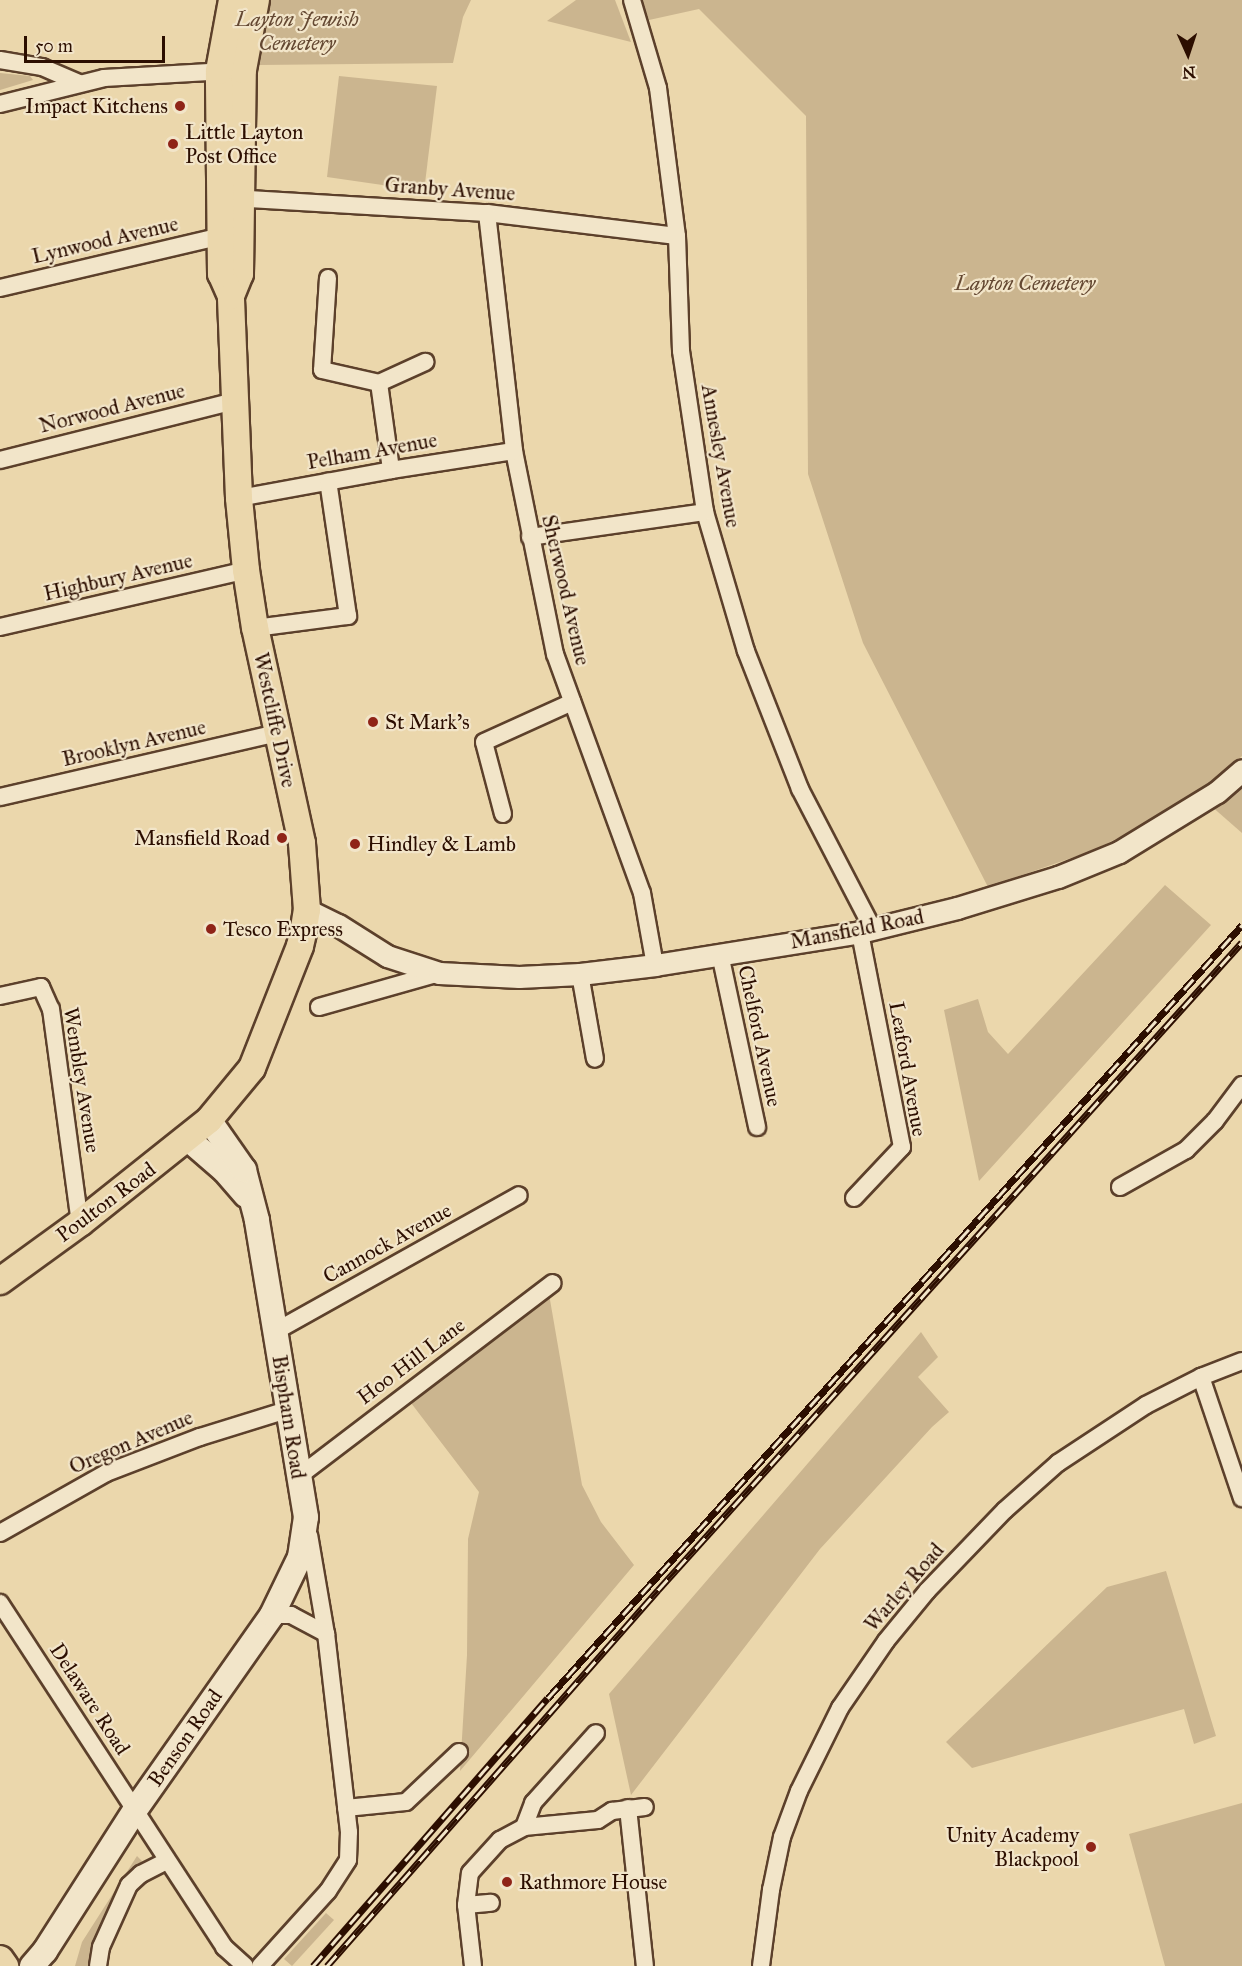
<!DOCTYPE html>
<html>
<head>
<meta charset="utf-8">
<style>
  body { margin:0 }
  #map { position:relative; width:1242px; height:1966px; overflow:hidden; background:#ebd7ac; font-family:"IM FELL Great Primer",serif }
  div>[style] { position:absolute }
  .green>* { inset:0; background:#cbb58f }
  .roads { filter:drop-shadow(2px 0 #5c402b) drop-shadow(-2px 0 #5c402b) drop-shadow(0 2px #5c402b) drop-shadow(0 -2px #5c402b) }
  .minor>* { height:16px; margin:-8px; padding:0 8px; transform-origin:8px; border-radius:8px; background:#f2e5c9 }
  .tertiary>* { height:21px; margin:-10.5px; padding:0 10.5px; transform-origin:10.5px; border-radius:10.5px; background:#f2e5c9 }
  .secondary>* { height:24px; margin:-12px; padding:0 12px; transform-origin:12px; border-radius:12px; background:#f2e5c9 }
  .primary>* { height:26px; margin:-13px; padding:0 13px; transform-origin:13px; border-radius:13px; background:#ebd7ac }
  .rail>* { height:7px; margin-top:-3.5px; transform-origin:0; background:repeating-linear-gradient(90deg,#f2e5c9 0 14px,#2c0e00 0 28px); box-sizing:border-box; border-block:2px solid #2c0e00 }
  .dots>* { width:16px; height:16px; translate:-50% -50%; box-sizing:border-box; border:3px solid #f2e5c9; border-radius:50% }
  span { translate:-50% -50%; white-space:nowrap; text-align:center; line-height:1.15; -webkit-text-stroke:4.5px #f2e5c9; paint-order:stroke }
  .park-label { font-size:21px; color:#644832; font-style:italic }
  .poi-label { font-size:21px; color:#2c0e00 }
  .right { translate:-100% -50%; text-align:right }
  .left { translate:0 -50%; text-align:left }
  .street-label { font-size:21px; color:#2c0e00 }
  .north { position:absolute; left:1158px; top:24px; width:60px; height:60px; -webkit-text-stroke:4px #f2e5c9; paint-order:stroke; rotate:177deg; font-size:16px; font-weight:700; line-height:24px; text-align:center; color:#2c0e00 }
  .north::after { content:''; display:block; margin:auto; width:21px; height:27px; background:#2c0e00; clip-path:polygon(50% 0,100% 100%,50% 72%,0 100%) }
  .scale { position:absolute; left:24px; top:36px; width:141px; height:27px; box-sizing:border-box; border:3px solid #2c0e00; border-top:0; padding-left:8px; font-size:18px; line-height:21px; white-space:nowrap; color:#2c0e00; -webkit-text-stroke:4px #f2e5c9; paint-order:stroke }
</style>
</head>
<body>
<div id="map">
  <div class="green">
    <div style="clip-path:polygon(270px 0,471px 0,463px 17px,453px 63px,259px 65px)"></div>
    <div style="clip-path:polygon(576px 0,615px 0,631px 42px,547px 21px)"></div>
    <div style="clip-path:polygon(642px 0,1242px 0,1242px 756px,1211px 786px,1158px 818px,1094px 850px,988px 887px,863px 643px,808px 474px,806px 116px,699px 9px,649px 20px)"></div>
    <div style="clip-path:polygon(0 73px,30px 76px,33px 80px,0 90px)"></div>
    <div style="clip-path:polygon(339px 76px,437px 86px,424px 191px,327px 177px)"></div>
    <div style="clip-path:polygon(1242px 781px,1242px 833px,1210px 805px)"></div>
    <div style="clip-path:polygon(1165px 885px,1211px 925px,979px 1181px,944px 1010px,978px 999px,988px 1032px,1008px 1054px)"></div>
    <div style="clip-path:polygon(549px 1294px,582px 1485px,601px 1522px,634px 1565px,460px 1771px,467px 1655px,468px 1539px,479px 1492px,408px 1399px)"></div>
    <div style="clip-path:polygon(921px 1332px,938px 1357px,918px 1377px,949px 1412px,932px 1427px,820px 1549px,631px 1795px,609px 1694px)"></div>
    <div style="clip-path:polygon(1166px 1571px,1216px 1736px,1194px 1744px,1184px 1709px,972px 1768px,946px 1742px,1107px 1587px)"></div>
    <div style="clip-path:polygon(1242px 1803px,1242px 1966px,1165px 1966px,1129px 1834px)"></div>
    <div style="clip-path:polygon(137px 1856px,142px 1861px,118px 1888px,94px 1942px,90px 1966px,75px 1966px,82px 1942px)"></div>
    <div style="clip-path:polygon(326px 1913px,334px 1920px,292px 1966px,284px 1959px)"></div>
  </div>
  <div class="roads">
    <div class="minor">
      <div style="left:632px;top:0;width:92px;rotate:73.5deg"></div>
      <div style="left:658px;top:88px;width:149px;rotate:82.7deg"></div>
      <div style="left:677px;top:236px;width:115px;rotate:88deg"></div>
      <div style="left:681px;top:351px;width:163px;rotate:81.5deg"></div>
      <div style="left:705px;top:512px;width:145px;rotate:73.6deg"></div>
      <div style="left:746px;top:651px;width:148px;rotate:68.6deg"></div>
      <div style="left:800px;top:789px;width:158px;rotate:62.5deg"></div>
      <div style="left:0;top:60px;width:43px;rotate:9.5deg"></div>
      <div style="left:42px;top:67px;width:40px;rotate:23.4deg"></div>
      <div style="left:0;top:104px;width:107px;rotate:-14deg"></div>
      <div style="left:104px;top:78px;width:123px;rotate:-3.3deg"></div>
      <div style="left:232px;top:198px;width:255px;rotate:3.4deg"></div>
      <div style="left:487px;top:213px;width:191px;rotate:6.9deg"></div>
      <div style="left:487px;top:213px;width:240px;rotate:83.5deg"></div>
      <div style="left:514px;top:451px;width:207px;rotate:78.6deg"></div>
      <div style="left:555px;top:654px;width:254px;rotate:70deg"></div>
      <div style="left:642px;top:893px;width:73px;rotate:79.8deg"></div>
      <div style="left:328px;top:278px;width:92px;rotate:93.7deg"></div>
      <div style="left:322px;top:370px;width:58px;rotate:12.8deg"></div>
      <div style="left:379px;top:383px;width:51px;rotate:-24.5deg"></div>
      <div style="left:0;top:288px;width:236px;rotate:-13.2deg"></div>
      <div style="left:379px;top:383px;width:88px;rotate:82.1deg"></div>
      <div style="left:0;top:460px;width:242px;rotate:-14.1deg"></div>
      <div style="left:239px;top:498px;width:155px;rotate:-10.4deg"></div>
      <div style="left:391px;top:470px;width:124px;rotate:-8.8deg"></div>
      <div style="left:530px;top:537px;width:177px;rotate:-8.1deg"></div>
      <div style="left:0;top:627px;width:253px;rotate:-13deg"></div>
      <div style="left:255px;top:628px;width:94px;rotate:-7.4deg"></div>
      <div style="left:348px;top:616px;width:136px;rotate:-98.4deg"></div>
      <div style="left:0;top:797px;width:285px;rotate:-13deg"></div>
      <div style="left:503px;top:814px;width:74px;rotate:-104.8deg"></div>
      <div style="left:484px;top:742px;width:97px;rotate:-24.4deg"></div>
      <div style="left:720px;top:954px;width:177px;rotate:77.9deg"></div>
      <div style="left:580px;top:974px;width:86px;rotate:80deg"></div>
      <div style="left:0;top:996px;width:42px;rotate:-12.4deg"></div>
      <div style="left:41px;top:987px;width:24px;rotate:66deg"></div>
      <div style="left:51px;top:1009px;width:216px;rotate:82.3deg"></div>
      <div style="left:319px;top:1007px;width:125px;rotate:-15.8deg"></div>
      <div style="left:1120px;top:1187px;width:76px;rotate:-29.3deg"></div>
      <div style="left:1186px;top:1150px;width:41px;rotate:-45deg"></div>
      <div style="left:1215px;top:1121px;width:45px;rotate:-53.1deg"></div>
      <div style="left:854px;top:1198px;width:70px;rotate:-46.7deg"></div>
      <div style="left:902px;top:1147px;width:219px;rotate:-101.1deg"></div>
      <div style="left:276px;top:1331px;width:278px;rotate:-29.2deg"></div>
      <div style="left:1201px;top:1377px;width:128px;rotate:71.3deg"></div>
      <div style="left:298px;top:1477px;width:320px;rotate:-37.3deg"></div>
      <div style="left:0;top:1533px;width:122px;rotate:-29.5deg"></div>
      <div style="left:106px;top:1473px;width:101px;rotate:-21deg"></div>
      <div style="left:200px;top:1437px;width:91px;rotate:-17.2deg"></div>
      <div style="left:0;top:1603px;width:411px;rotate:56.9deg"></div>
      <div style="left:224px;top:1947px;width:28px;rotate:42deg"></div>
      <div style="left:272px;top:1615px;width:19px"></div>
      <div style="left:291px;top:1615px;width:40px;rotate:28deg"></div>
      <div style="left:346px;top:1808px;width:60px;rotate:-5.7deg"></div>
      <div style="left:406px;top:1802px;width:73px;rotate:-43.3deg"></div>
      <div style="left:628px;top:1808px;width:159px;rotate:83.9deg"></div>
      <div style="left:524px;top:1827px;width:26px;rotate:-69deg"></div>
      <div style="left:533px;top:1803px;width:94px;rotate:-48deg"></div>
      <div style="left:466px;top:1905px;width:25px;rotate:-5deg"></div>
      <div style="left:98px;top:1966px;width:19px;rotate:-81deg"></div>
      <div style="left:101px;top:1947px;width:68px;rotate:-65.7deg"></div>
      <div style="left:129px;top:1885px;width:16px;rotate:-43deg"></div>
      <div style="left:141px;top:1874px;width:29px;rotate:-27deg"></div>
      <div style="left:260px;top:1966px;width:101px;rotate:-47.8deg"></div>
      <div style="left:328px;top:1891px;width:37px;rotate:-57deg"></div>
      <div style="left:348px;top:1860px;width:28px;rotate:-88deg"></div>
      <div style="left:349px;top:1832px;width:199px;rotate:-96.6deg"></div>
      <div style="left:326px;top:1634px;width:100px;rotate:-99.7deg"></div>
      <div style="left:473px;top:1966px;width:61px;rotate:-96.5deg"></div>
      <div style="left:466px;top:1905px;width:32px;rotate:-83deg"></div>
      <div style="left:470px;top:1873px;width:45px;rotate:-47.7deg"></div>
      <div style="left:500px;top:1840px;width:27px;rotate:-28deg"></div>
      <div style="left:524px;top:1827px;width:74px;rotate:-5.4deg"></div>
      <div style="left:598px;top:1820px;width:17px;rotate:-33deg"></div>
      <div style="left:612px;top:1811px;width:33px;rotate:-7deg"></div>
      <div style="left:761px;top:1966px;width:77px;rotate:-82.5deg"></div>
      <div style="left:771px;top:1890px;width:54px;rotate:-78.3deg"></div>
      <div style="left:782px;top:1837px;width:49px;rotate:-69.7deg"></div>
      <div style="left:799px;top:1791px;width:93px;rotate:-63.7deg"></div>
      <div style="left:840px;top:1708px;width:81px;rotate:-55.5deg"></div>
      <div style="left:886px;top:1641px;width:65px;rotate:-50.6deg"></div>
      <div style="left:927px;top:1591px;width:112px;rotate:-46.1deg"></div>
      <div style="left:1005px;top:1510px;width:71px;rotate:-41.6deg"></div>
      <div style="left:1058px;top:1463px;width:105px;rotate:-33.4deg"></div>
      <div style="left:1146px;top:1405px;width:62px;rotate:-27deg"></div>
      <div style="left:1201px;top:1377px;width:44px;rotate:-21.3deg"></div>
    </div>
    <div class="tertiary">
      <div style="left:307px;top:910px;width:34px;rotate:26deg"></div>
      <div style="left:338px;top:925px;width:58px;rotate:32.3deg"></div>
      <div style="left:387px;top:956px;width:55px;rotate:18.1deg"></div>
      <div style="left:439px;top:973px;width:80px;rotate:2.9deg"></div>
      <div style="left:519px;top:977px;width:61px;rotate:-2.8deg"></div>
      <div style="left:580px;top:974px;width:76px;rotate:-6.8deg"></div>
      <div style="left:655px;top:965px;width:208px;rotate:-9.1deg"></div>
      <div style="left:860px;top:932px;width:100px;rotate:-13.9deg"></div>
      <div style="left:957px;top:908px;width:106px;rotate:-17.1deg"></div>
      <div style="left:1058px;top:877px;width:66px;rotate:-22.3deg"></div>
      <div style="left:1119px;top:852px;width:115px;rotate:-31.5deg"></div>
      <div style="left:1217px;top:792px;width:33px;rotate:-41deg"></div>
    </div>
    <div class="secondary">
      <div style="left:188px;top:1139px;width:48px;rotate:40.7deg"></div>
      <div style="left:224px;top:1170px;width:33px;rotate:49deg"></div>
      <div style="left:32px;top:1966px;width:20px;rotate:-49deg"></div>
      <div style="left:45px;top:1951px;width:167px;rotate:-57.4deg"></div>
      <div style="left:135px;top:1810px;width:238px;rotate:-54.9deg"></div>
      <div style="left:272px;top:1615px;width:64px;rotate:-64.2deg"></div>
      <div style="left:300px;top:1557px;width:40px;rotate:-81.5deg"></div>
      <div style="left:306px;top:1517px;width:301px;rotate:-99.4deg"></div>
      <div style="left:257px;top:1220px;width:52px;rotate:-104.6deg"></div>
      <div style="left:244px;top:1170px;width:61px;rotate:-125deg"></div>
    </div>
    <div class="primary">
      <div style="left:231px;top:296px;width:24px;rotate:-68deg"></div>
      <div style="left:240px;top:274px;width:204px;rotate:-89.2deg"></div>
      <div style="left:243px;top:70px;width:71px;rotate:-79.5deg"></div>
      <div style="left:0;top:1281px;width:99px;rotate:-35.9deg"></div>
      <div style="left:80px;top:1223px;width:165px;rotate:-38.6deg"></div>
      <div style="left:209px;top:1120px;width:67px;rotate:-50.4deg"></div>
      <div style="left:252px;top:1068px;width:131px;rotate:-68.5deg"></div>
      <div style="left:300px;top:946px;width:18px;rotate:-77deg"></div>
      <div style="left:304px;top:928px;width:18px;rotate:-81deg"></div>
      <div style="left:307px;top:910px;width:67px;rotate:-94.3deg"></div>
      <div style="left:302px;top:843px;width:220px;rotate:-102.3deg"></div>
      <div style="left:255px;top:628px;width:59px;rotate:-98.8deg"></div>
      <div style="left:246px;top:570px;width:72px;rotate:-95.6deg"></div>
      <div style="left:239px;top:498px;width:202px;rotate:-92.3deg"></div>
      <div style="left:231px;top:296px;width:24px;rotate:-114deg"></div>
      <div style="left:221px;top:274px;width:203px;rotate:-90.6deg"></div>
      <div style="left:219px;top:71px;width:72px;rotate:-79.6deg"></div>
      <div style="left:0;top:1959px;width:9px;rotate:54deg"></div>
    </div>
  </div>
  <div class="rail">
    <div style="left:313px;top:1966px;width:356px;rotate:-48.8deg"></div>
    <div style="left:548px;top:1698px;width:1039px;rotate:-48.08deg"></div>
    <div style="left:327px;top:1966px;width:501px;rotate:-48.64deg"></div>
    <div style="left:658px;top:1590px;width:872px;rotate:-47.97deg"></div>
  </div>
  <div class="dots">
    <div style="left:180px;top:106px;background:#8f2418"></div>
    <div style="left:173px;top:144px;background:#8f2418"></div>
    <div style="left:373px;top:722px;background:#8f2418"></div>
    <div style="left:282px;top:838px;background:#8f2418"></div>
    <div style="left:355px;top:844px;background:#8f2418"></div>
    <div style="left:211px;top:929px;background:#8f2418"></div>
    <div style="left:1091px;top:1847px;background:#8f2418"></div>
    <div style="left:507px;top:1882px;background:#8f2418"></div>
  </div>
  <div class="park-label">
    <span style="left:297px;top:31px">Layton Jewish<br>Cemetery</span>
    <span style="left:1025px;top:283px">Layton Cemetery</span>
  </div>
  <div class="poi-label">
    <span class="right" style="left:168px;top:106px">Impact Kitchens</span>
    <span class="left" style="left:185px;top:144px">Little Layton<br>Post Office</span>
    <span class="left" style="left:385px;top:722px">St Mark's</span>
    <span class="right" style="left:270px;top:838px">Mansfield Road</span>
    <span class="left" style="left:367px;top:844px">Hindley &amp; Lamb</span>
    <span class="left" style="left:223px;top:929px">Tesco Express</span>
    <span class="right" style="left:1079px;top:1847px">Unity Academy<br>Blackpool</span>
    <span class="left" style="left:519px;top:1882px">Rathmore House</span>
  </div>
  <div class="street-label">
    <span style="left:450px;top:189px;rotate:4deg">Granby Avenue</span>
    <span style="left:105px;top:240px;rotate:-13deg">Lynwood Avenue</span>
    <span style="left:112px;top:408px;rotate:-14deg">Norwood Avenue</span>
    <span style="left:372px;top:451px;rotate:-10deg">Pelham Avenue</span>
    <span style="left:721px;top:456px;rotate:80deg">Annesley Avenue</span>
    <span style="left:118px;top:577px;rotate:-13deg">Highbury Avenue</span>
    <span style="left:566px;top:590px;rotate:77deg">Sherwood Avenue</span>
    <span style="left:275px;top:720px;rotate:78deg">Westcliffe Drive</span>
    <span style="left:134px;top:743px;rotate:-13deg">Brooklyn Avenue</span>
    <span style="left:857px;top:929px;rotate:-11deg">Mansfield Road</span>
    <span style="left:760px;top:1036px;rotate:78deg">Chelford Avenue</span>
    <span style="left:908px;top:1069px;rotate:80deg">Leaford Avenue</span>
    <span style="left:82px;top:1080px;rotate:81deg">Wembley Avenue</span>
    <span style="left:106px;top:1202px;rotate:-37deg">Poulton Road</span>
    <span style="left:387px;top:1243px;rotate:-29deg">Cannock Avenue</span>
    <span style="left:411px;top:1361px;rotate:-37deg">Hoo Hill Lane</span>
    <span style="left:289px;top:1417px;rotate:81deg">Bispham Road</span>
    <span style="left:131px;top:1442px;rotate:-23deg">Oregon Avenue</span>
    <span style="left:904px;top:1587px;rotate:-49deg">Warley Road</span>
    <span style="left:90px;top:1699px;rotate:57deg">Delaware Road</span>
    <span style="left:185px;top:1738px;rotate:-55deg">Benson Road</span>
  </div>
  <div class="north">N</div>
  <div class="scale">50 m</div>
</div>
</body>
</html>
